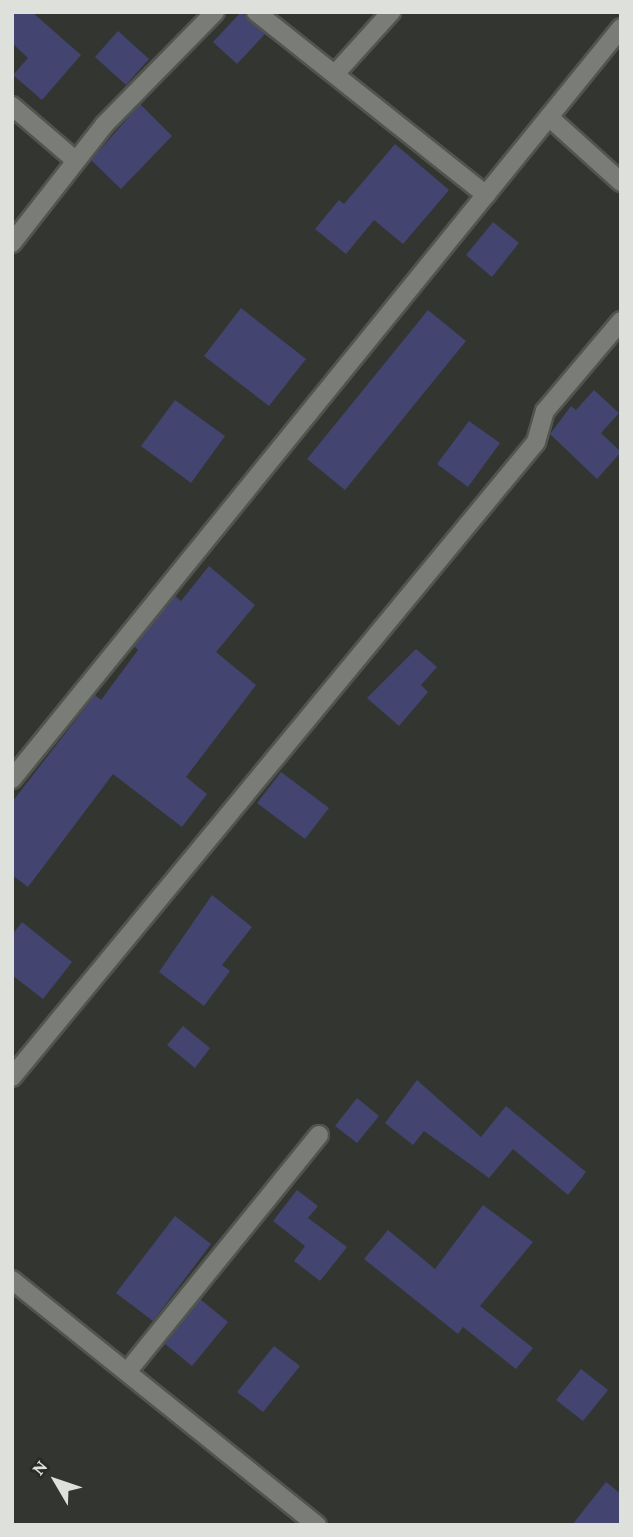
<!DOCTYPE html>
<html>
<head>
<meta charset="utf-8">
<style>
  body { margin:0 }
  #map { position:relative; width:633px; height:1537px; overflow:hidden; background:#333630; font-family:"Crimson Pro",serif }
  div>[style] { position:absolute }
  .building>* { inset:0; background:#43446f }
  .roads { filter:drop-shadow(2px 0 #52544f) drop-shadow(-2px 0 #52544f) drop-shadow(0 2px #52544f) drop-shadow(0 -2px #52544f) }
  .minor>* { height:18px; margin:-9px; padding:0 9px; transform-origin:9px; border-radius:9px; background:#7a7d77 }
  span { translate:-50% -50%; white-space:nowrap; text-align:center; line-height:1.15; -webkit-text-stroke:7px #292c26; paint-order:stroke }
  .frame { position:absolute; inset:0; border:14px solid #dee0dc; pointer-events:none }
  .north { position:absolute; left:21px; top:1446px; width:70px; height:70px; -webkit-text-stroke:5px #292c26; paint-order:stroke; rotate:309deg; font-size:19px; font-weight:700; line-height:28px; text-align:center; color:#dee0dc }
  .north::after { content:''; display:block; margin:auto; width:24px; height:32px; background:#dee0dc; clip-path:polygon(50% 0,100% 100%,50% 72%,0 100%) }
</style>
</head>
<body>
<div id="map">
  <div class="building">
    <div style="clip-path:polygon(12px 12px,32px 12px,81px 55px,42px 100px,13px 75px,28px 58px,12px 43px)"></div>
    <div style="clip-path:polygon(241px 12px,265px 34px,237px 64px,213px 42px)"></div>
    <div style="clip-path:polygon(118px 31px,149px 59px,126px 85px,95px 57px)"></div>
    <div style="clip-path:polygon(140px 104px,172px 136px,121px 189px,91px 160px)"></div>
    <div style="clip-path:polygon(395px 144px,449px 190px,403px 244px,374px 220px,346px 254px,315px 229px,339px 200px,344px 204px)"></div>
    <div style="clip-path:polygon(493px 222px,519px 243px,492px 277px,466px 255px)"></div>
    <div style="clip-path:polygon(241px 308px,306px 359px,269px 406px,204px 356px)"></div>
    <div style="clip-path:polygon(428px 310px,466px 341px,345px 490px,307px 459px)"></div>
    <div style="clip-path:polygon(594px 390px,619px 413px,601px 433px,621px 452px,597px 479px,550px 434px,571px 406px,576px 410px)"></div>
    <div style="clip-path:polygon(175px 400px,225px 436px,191px 483px,141px 446px)"></div>
    <div style="clip-path:polygon(469px 421px,500px 443px,468px 487px,437px 464px)"></div>
    <div style="clip-path:polygon(209px 566px,255px 605px,216px 652px,256px 685px,186px 777px,207px 794px,182px 827px,113px 774px,28px 887px,12px 875px,12px 802px,95px 695px,101px 700px,138px 650px,134px 646px,175px 596px,181px 601px)"></div>
    <div style="clip-path:polygon(416px 649px,437px 667px,421px 685px,428px 692px,399px 726px,367px 698px)"></div>
    <div style="clip-path:polygon(281px 772px,329px 808px,305px 839px,257px 803px)"></div>
    <div style="clip-path:polygon(212px 895px,252px 927px,222px 965px,230px 971px,204px 1006px,159px 972px)"></div>
    <div style="clip-path:polygon(22px 922px,72px 962px,43px 999px,12px 975px,12px 935px)"></div>
    <div style="clip-path:polygon(183px 1026px,210px 1048px,195px 1068px,167px 1045px)"></div>
    <div style="clip-path:polygon(417px 1080px,481px 1137px,506px 1106px,586px 1172px,568px 1195px,513px 1149px,489px 1178px,424px 1131px,413px 1145px,385px 1123px)"></div>
    <div style="clip-path:polygon(357px 1098px,379px 1116px,357px 1143px,335px 1126px)"></div>
    <div style="clip-path:polygon(297px 1190px,318px 1206px,308px 1218px,347px 1247px,320px 1281px,294px 1261px,305px 1246px,273px 1221px)"></div>
    <div style="clip-path:polygon(483px 1205px,533px 1242px,480px 1306px,533px 1348px,516px 1369px,463px 1327px,458px 1334px,364px 1259px,388px 1230px,435px 1269px)"></div>
    <div style="clip-path:polygon(175px 1216px,211px 1244px,153px 1321px,116px 1293px)"></div>
    <div style="clip-path:polygon(200px 1299px,228px 1322px,192px 1366px,165px 1344px)"></div>
    <div style="clip-path:polygon(274px 1346px,300px 1366px,263px 1412px,237px 1392px)"></div>
    <div style="clip-path:polygon(581px 1369px,608px 1390px,583px 1421px,556px 1400px)"></div>
    <div style="clip-path:polygon(606px 1482px,621px 1494px,621px 1525px,572px 1525px)"></div>
  </div>
  <div class="roads">
    <div class="minor">
      <div style="left:256px;top:12px;width:294px;rotate:38.5deg"></div>
      <div style="left:335px;top:74px;width:84px;rotate:-47.9deg"></div>
      <div style="left:12px;top:106px;width:83px;rotate:40.6deg"></div>
      <div style="left:549px;top:117px;width:97px;rotate:42.1deg"></div>
      <div style="left:12px;top:243px;width:151px;rotate:-52deg"></div>
      <div style="left:105px;top:124px;width:157px;rotate:-45.5deg"></div>
      <div style="left:12px;top:779px;width:967px;rotate:-50.96deg"></div>
      <div style="left:12px;top:1077px;width:823px;rotate:-50.47deg"></div>
      <div style="left:536px;top:442px;width:32px;rotate:-74deg"></div>
      <div style="left:545px;top:411px;width:118px;rotate:-49.8deg"></div>
      <div style="left:12px;top:1280px;width:391px;rotate:38.8deg"></div>
      <div style="left:127px;top:1372px;width:305px;rotate:-51deg"></div>
    </div>
  </div>
  <div class="frame"></div>
  <div class="north">N</div>
</div>
</body>
</html>
